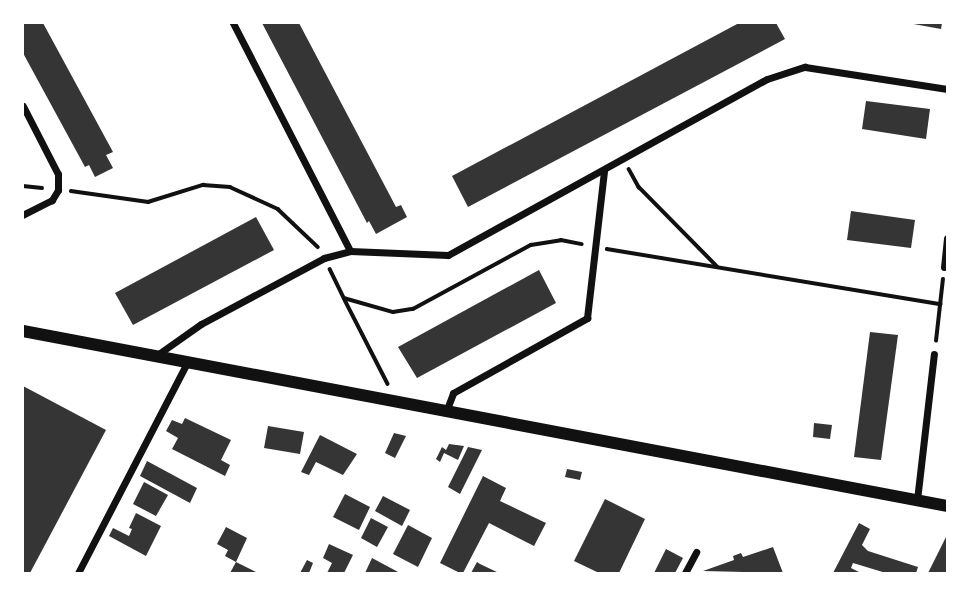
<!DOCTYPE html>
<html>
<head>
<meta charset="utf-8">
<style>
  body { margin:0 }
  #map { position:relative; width:970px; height:596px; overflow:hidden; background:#fff; font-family:"DM Sans",sans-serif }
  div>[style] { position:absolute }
  .building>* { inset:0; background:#353535 }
  .path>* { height:3.5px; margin:-1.75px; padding:0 1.75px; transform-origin:1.75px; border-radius:1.75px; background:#111 }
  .minor>* { height:7px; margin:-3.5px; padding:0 3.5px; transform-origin:3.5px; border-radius:3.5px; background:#111 }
  .tertiary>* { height:12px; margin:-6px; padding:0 6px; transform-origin:6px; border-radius:6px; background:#111 }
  span { translate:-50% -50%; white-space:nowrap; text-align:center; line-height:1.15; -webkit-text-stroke:7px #fff; paint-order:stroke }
  .frame { position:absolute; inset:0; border:24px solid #fff; pointer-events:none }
</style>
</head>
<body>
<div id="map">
  <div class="building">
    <div style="clip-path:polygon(23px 23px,43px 23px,113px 152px,106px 155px,113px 168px,95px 177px,89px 165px,85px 167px,23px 53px)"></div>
    <div style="clip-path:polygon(262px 23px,299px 23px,396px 207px,401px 205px,407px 217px,376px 234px,369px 221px,367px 223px)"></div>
    <div style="clip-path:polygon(739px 23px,776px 23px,785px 39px,468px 207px,452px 176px)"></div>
    <div style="clip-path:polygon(908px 23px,942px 23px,941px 29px)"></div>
    <div style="clip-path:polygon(866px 101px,930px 109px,926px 139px,862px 129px)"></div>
    <div style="clip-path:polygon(851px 211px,915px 220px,911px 248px,847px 240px)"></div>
    <div style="clip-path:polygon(256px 217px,274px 250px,133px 325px,115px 293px)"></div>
    <div style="clip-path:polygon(539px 270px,556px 303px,417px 378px,398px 347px)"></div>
    <div style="clip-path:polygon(870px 332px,898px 335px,881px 460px,854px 457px)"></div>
    <div style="clip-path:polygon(23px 386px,106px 430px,30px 573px,23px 573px)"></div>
    <div style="clip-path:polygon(185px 418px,231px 440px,221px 460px,230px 465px,225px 476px,172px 449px,178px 438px,166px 431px,172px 420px,182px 424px)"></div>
    <div style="clip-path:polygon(814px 423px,832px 425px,830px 439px,813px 437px)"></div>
    <div style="clip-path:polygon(268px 426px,304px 432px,300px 454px,264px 448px)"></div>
    <div style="clip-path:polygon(394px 433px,406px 436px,395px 458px,385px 453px)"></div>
    <div style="clip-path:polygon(320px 435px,357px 454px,343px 475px,316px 462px,309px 475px,301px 472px)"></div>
    <div style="clip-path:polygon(449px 444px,464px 446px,458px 460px,444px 453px,440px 462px,436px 459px,442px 447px,446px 450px)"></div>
    <div style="clip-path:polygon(468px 447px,482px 450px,460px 494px,448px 487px)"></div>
    <div style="clip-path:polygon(147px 461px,197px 488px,190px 503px,140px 476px)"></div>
    <div style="clip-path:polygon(567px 469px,582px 472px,580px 480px,565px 477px)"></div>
    <div style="clip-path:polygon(483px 476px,506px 488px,500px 501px,546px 523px,534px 546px,489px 523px,463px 573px,460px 573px,440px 563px)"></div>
    <div style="clip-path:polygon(144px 482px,168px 495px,156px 516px,133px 504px)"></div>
    <div style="clip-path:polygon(345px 494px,370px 507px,359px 530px,333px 517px)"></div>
    <div style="clip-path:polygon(383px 496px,410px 510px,402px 526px,375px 511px)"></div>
    <div style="clip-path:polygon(605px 499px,645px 519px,619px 573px,599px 573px,574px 561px)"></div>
    <div style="clip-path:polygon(136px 513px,161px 526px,146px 556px,109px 536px,113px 528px,129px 536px,132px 529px,129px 528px)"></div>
    <div style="clip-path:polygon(371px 518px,388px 527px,377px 547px,361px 538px)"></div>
    <div style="clip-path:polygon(859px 523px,870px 529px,862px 545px,868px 551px,918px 567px,916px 573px,886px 573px,853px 563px,851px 568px,861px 573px,833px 573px)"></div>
    <div style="clip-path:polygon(408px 525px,432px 538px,418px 567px,393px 554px)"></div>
    <div style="clip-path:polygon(226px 527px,247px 538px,236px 562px,225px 556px,228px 550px,217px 544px)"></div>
    <div style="clip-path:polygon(947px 535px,947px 573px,928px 573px)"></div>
    <div style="clip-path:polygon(329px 544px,353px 555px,344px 573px,327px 573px,332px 563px,323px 558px)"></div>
    <div style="clip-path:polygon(773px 547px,783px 573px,703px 571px,734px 560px,733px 556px,741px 553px,743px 557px)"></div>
    <div style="clip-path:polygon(666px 549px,683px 558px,675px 573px,654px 573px)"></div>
    <div style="clip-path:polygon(372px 558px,400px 573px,365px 573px)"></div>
    <div style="clip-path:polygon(307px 560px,313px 563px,309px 573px,300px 573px)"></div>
    <div style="clip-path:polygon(236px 562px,258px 573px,230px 573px)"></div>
    <div style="clip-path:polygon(477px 562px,480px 564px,499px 573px,471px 573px)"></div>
  </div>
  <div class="path">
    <div style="left:629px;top:169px;width:21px;rotate:61deg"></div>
    <div style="left:639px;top:187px;width:111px;rotate:45.4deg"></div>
    <div style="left:23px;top:186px;width:19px;rotate:6deg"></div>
    <div style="left:71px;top:191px;width:78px;rotate:8.1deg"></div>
    <div style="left:148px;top:202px;width:58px;rotate:-17.2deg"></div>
    <div style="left:203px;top:185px;width:27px;rotate:4deg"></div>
    <div style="left:230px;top:187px;width:53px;rotate:24.6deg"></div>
    <div style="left:278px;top:209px;width:55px;rotate:43.5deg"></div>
    <div style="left:607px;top:249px;width:338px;rotate:9.4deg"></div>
    <div style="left:330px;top:269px;width:32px;rotate:64deg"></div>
    <div style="left:344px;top:298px;width:51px;rotate:15.9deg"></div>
    <div style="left:393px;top:312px;width:20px;rotate:-9deg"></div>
    <div style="left:413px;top:309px;width:134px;rotate:-28.5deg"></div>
    <div style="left:531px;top:245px;width:30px;rotate:-9deg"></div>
    <div style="left:561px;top:240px;width:21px;rotate:11deg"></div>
    <div style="left:345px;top:300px;width:94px;rotate:62.9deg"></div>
    <div style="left:936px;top:341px;width:62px;rotate:-83.6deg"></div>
  </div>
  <div class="minor">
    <div style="left:233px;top:23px;width:256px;rotate:62.8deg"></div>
    <div style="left:350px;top:251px;width:98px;rotate:2.3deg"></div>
    <div style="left:448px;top:255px;width:364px;rotate:-28.9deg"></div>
    <div style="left:767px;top:79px;width:40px;rotate:-18deg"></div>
    <div style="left:805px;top:67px;width:144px;rotate:8.8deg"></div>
    <div style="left:23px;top:106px;width:76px;rotate:62.8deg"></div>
    <div style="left:58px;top:174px;width:16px;rotate:90deg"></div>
    <div style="left:58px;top:190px;width:12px;rotate:121deg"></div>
    <div style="left:52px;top:200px;width:33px;rotate:153deg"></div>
    <div style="left:944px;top:267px;width:29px;rotate:-84deg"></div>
    <div style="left:157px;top:355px;width:54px;rotate:-35.2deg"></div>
    <div style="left:201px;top:324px;width:140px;rotate:-28.2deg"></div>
    <div style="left:324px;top:258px;width:27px;rotate:-15deg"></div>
    <div style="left:447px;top:409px;width:17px;rotate:-69deg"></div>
    <div style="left:453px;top:393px;width:154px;rotate:-29.2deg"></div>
    <div style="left:587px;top:318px;width:148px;rotate:-83.4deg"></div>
    <div style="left:917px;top:500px;width:147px;rotate:-83.4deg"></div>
    <div style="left:78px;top:573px;width:239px;rotate:-62.6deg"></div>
    <div style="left:685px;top:573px;width:24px;rotate:-62deg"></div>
  </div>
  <div class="tertiary">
    <div style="left:23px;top:331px;width:940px;rotate:10.72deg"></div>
  </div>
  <div class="frame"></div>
</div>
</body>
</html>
